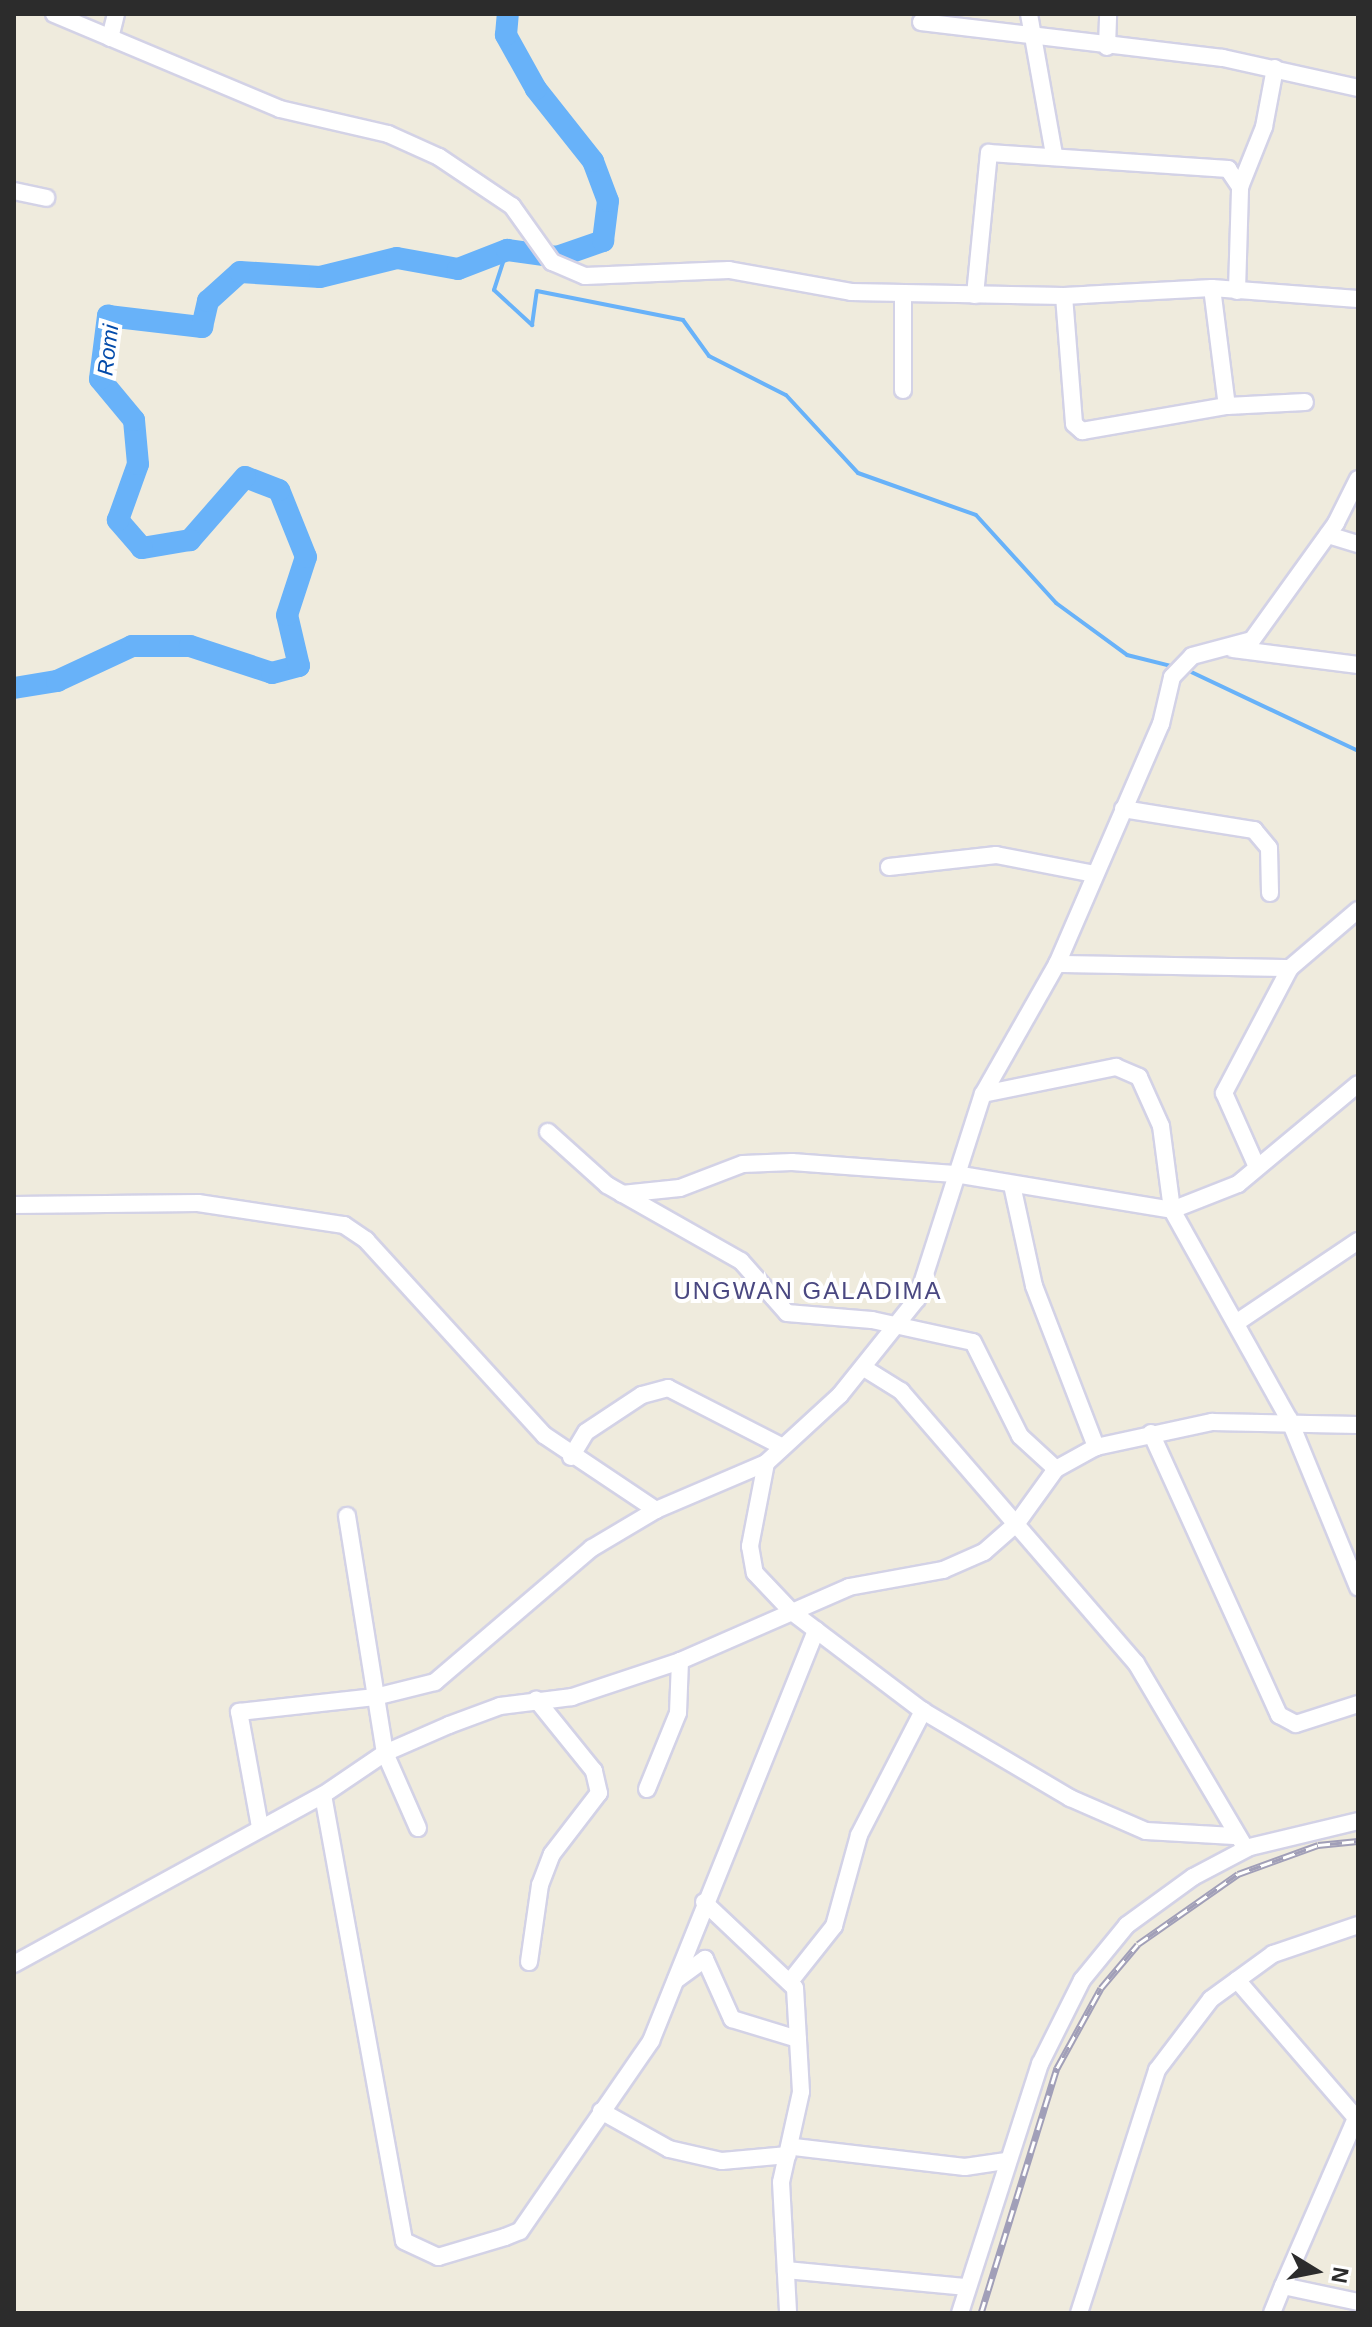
<!DOCTYPE html>
<html>
<head>
<meta charset="utf-8">
<style>
  body { margin:0 }
  #map { position:relative; width:1372px; height:2327px; overflow:hidden; background:#efebdd; font-family:Arial,sans-serif }
  div>[style] { position:absolute }
  .stream>* { height:4px; margin:-2px; padding:0 2px; transform-origin:2px; border-radius:2px; background:#68b2f9 }
  .river>* { height:22px; margin:-11px; padding:0 11px; transform-origin:11px; border-radius:11px; background:#68b2f9 }
  .roads { filter:drop-shadow(2px 0 #d3d2e6) drop-shadow(-2px 0 #d3d2e6) drop-shadow(0 2px #d3d2e6) drop-shadow(0 -2px #d3d2e6) }
  .minor>* { height:16px; margin:-8px; padding:0 8px; transform-origin:8px; border-radius:8px; background:#fff }
  .rail>* { height:7px; margin-top:-3.5px; transform-origin:0; background:repeating-linear-gradient(90deg,#fff 0 12px,#a19fb8 0 24px); box-sizing:border-box; border-block:2px solid #a19fb8 }
  span { translate:-50% -50%; white-space:nowrap; text-align:center; line-height:1.15; -webkit-text-stroke:8px #fff; paint-order:stroke }
  .water-label { font-size:22px; color:#024aaa; font-style:italic }
  .quarter-label { font-size:24px; color:#4a4881; letter-spacing:2px }
  .frame { position:absolute; inset:0; border:16px solid #2c2c2c; pointer-events:none }
  .north { position:absolute; left:1276px; top:2231px; width:80px; height:80px; -webkit-text-stroke:6px #fff; paint-order:stroke; rotate:100deg; font-size:22px; font-weight:700; line-height:32px; text-align:center; color:#2c2c2c }
  .north::after { content:''; display:block; margin:auto; width:28px; height:36px; background:#2c2c2c; clip-path:polygon(50% 0,100% 100%,50% 72%,0 100%) }
</style>
</head>
<body>
<div id="map">
  <div class="stream">
    <div style="left:507px;top:250px;width:42px;rotate:108deg"></div>
    <div style="left:494px;top:290px;width:52px;rotate:42.6deg"></div>
    <div style="left:532px;top:325px;width:34px;rotate:-82deg"></div>
    <div style="left:537px;top:291px;width:149px;rotate:11.2deg"></div>
    <div style="left:683px;top:320px;width:44px;rotate:54.2deg"></div>
    <div style="left:709px;top:356px;width:86px;rotate:26.9deg"></div>
    <div style="left:786px;top:395px;width:106px;rotate:47.3deg"></div>
    <div style="left:858px;top:473px;width:125px;rotate:19.6deg"></div>
    <div style="left:976px;top:515px;width:119px;rotate:47.7deg"></div>
    <div style="left:1056px;top:603px;width:88px;rotate:36.2deg"></div>
    <div style="left:1127px;top:655px;width:49px;rotate:14deg"></div>
    <div style="left:1187px;top:670px;width:189px;rotate:25.3deg"></div>
  </div>
  <div class="river">
    <div style="left:14px;top:688px;width:44px;rotate:-9.2deg"></div>
    <div style="left:57px;top:681px;width:83px;rotate:-25deg"></div>
    <div style="left:132px;top:646px;width:58px"></div>
    <div style="left:190px;top:646px;width:86px;rotate:18.2deg"></div>
    <div style="left:272px;top:673px;width:28px;rotate:-15deg"></div>
    <div style="left:299px;top:666px;width:52px;rotate:-103.2deg"></div>
    <div style="left:287px;top:615px;width:61px;rotate:-71.9deg"></div>
    <div style="left:306px;top:557px;width:72px;rotate:-111.9deg"></div>
    <div style="left:279px;top:490px;width:36px;rotate:-159deg"></div>
    <div style="left:245px;top:477px;width:84px;rotate:131.1deg"></div>
    <div style="left:190px;top:540px;width:49px;rotate:170.5deg"></div>
    <div style="left:142px;top:548px;width:37px;rotate:-131deg"></div>
    <div style="left:118px;top:520px;width:59px;rotate:-70.3deg"></div>
    <div style="left:138px;top:464px;width:44px;rotate:-95.2deg"></div>
    <div style="left:134px;top:420px;width:53px;rotate:-129.7deg"></div>
    <div style="left:100px;top:379px;width:64px;rotate:-82.8deg"></div>
    <div style="left:108px;top:316px;width:95px;rotate:6.7deg"></div>
    <div style="left:202px;top:327px;width:27px;rotate:-77deg"></div>
    <div style="left:208px;top:301px;width:43px;rotate:-42.2deg"></div>
    <div style="left:240px;top:272px;width:80px;rotate:3.6deg"></div>
    <div style="left:320px;top:277px;width:79px;rotate:-13.9deg"></div>
    <div style="left:397px;top:258px;width:62px;rotate:10.2deg"></div>
    <div style="left:458px;top:269px;width:53px;rotate:-21.2deg"></div>
    <div style="left:507px;top:250px;width:50px;rotate:8deg"></div>
    <div style="left:557px;top:257px;width:49px;rotate:-19.2deg"></div>
    <div style="left:603px;top:241px;width:40px;rotate:-82.9deg"></div>
    <div style="left:608px;top:201px;width:43px;rotate:-110.6deg"></div>
    <div style="left:593px;top:161px;width:92px;rotate:-128.4deg"></div>
    <div style="left:536px;top:89px;width:62px;rotate:-119.1deg"></div>
    <div style="left:506px;top:35px;width:21px;rotate:-85deg"></div>
  </div>
  <div class="roads">
    <div class="minor">
      <div style="left:54px;top:14px;width:245px;rotate:22.8deg"></div>
      <div style="left:280px;top:109px;width:111px;rotate:13deg"></div>
      <div style="left:388px;top:134px;width:56px;rotate:24.3deg"></div>
      <div style="left:439px;top:157px;width:88px;rotate:33.9deg"></div>
      <div style="left:512px;top:206px;width:69px;rotate:54.5deg"></div>
      <div style="left:552px;top:262px;width:36px;rotate:23deg"></div>
      <div style="left:585px;top:276px;width:144px;rotate:-2.4deg"></div>
      <div style="left:729px;top:270px;width:124px;rotate:10.2deg"></div>
      <div style="left:851px;top:292px;width:213px;rotate:1.1deg"></div>
      <div style="left:1064px;top:296px;width:148px;rotate:-3.1deg"></div>
      <div style="left:1212px;top:288px;width:146px;rotate:4.3deg"></div>
      <div style="left:1029px;top:14px;width:142px;rotate:79.9deg"></div>
      <div style="left:921px;top:22px;width:304px;rotate:6.8deg"></div>
      <div style="left:1223px;top:58px;width:138px;rotate:12.5deg"></div>
      <div style="left:110px;top:38px;width:25px;rotate:-76deg"></div>
      <div style="left:1107px;top:47px;width:33px;rotate:-88deg"></div>
      <div style="left:14px;top:191px;width:33px;rotate:12deg"></div>
      <div style="left:1212px;top:288px;width:119px;rotate:82.8deg"></div>
      <div style="left:1237px;top:291px;width:104px;rotate:-88.3deg"></div>
      <div style="left:1240px;top:187px;width:65px;rotate:-68.2deg"></div>
      <div style="left:1264px;top:127px;width:60px;rotate:-79.4deg"></div>
      <div style="left:903px;top:293px;width:97px;rotate:90deg"></div>
      <div style="left:975px;top:295px;width:143px;rotate:-84.4deg"></div>
      <div style="left:989px;top:153px;width:240px;rotate:3.8deg"></div>
      <div style="left:1228px;top:169px;width:22px;rotate:56deg"></div>
      <div style="left:1064px;top:296px;width:128px;rotate:85.5deg"></div>
      <div style="left:1074px;top:424px;width:11px;rotate:41deg"></div>
      <div style="left:1082px;top:431px;width:147px;rotate:-9.8deg"></div>
      <div style="left:1227px;top:406px;width:78px;rotate:-2.9deg"></div>
      <div style="left:1328px;top:535px;width:31px;rotate:17deg"></div>
      <div style="left:1233px;top:649px;width:126px;rotate:7.3deg"></div>
      <div style="left:1123px;top:809px;width:133px;rotate:9.1deg"></div>
      <div style="left:1254px;top:830px;width:23px;rotate:50deg"></div>
      <div style="left:1269px;top:848px;width:45px;rotate:88.7deg"></div>
      <div style="left:889px;top:867px;width:108px;rotate:-6.4deg"></div>
      <div style="left:996px;top:855px;width:101px;rotate:10.9deg"></div>
      <div style="left:1057px;top:964px;width:233px;rotate:1deg"></div>
      <div style="left:1290px;top:968px;width:89px;rotate:-40.5deg"></div>
      <div style="left:983px;top:1094px;width:136px;rotate:-11.5deg"></div>
      <div style="left:1116px;top:1067px;width:25px;rotate:23deg"></div>
      <div style="left:1139px;top:1077px;width:54px;rotate:65.8deg"></div>
      <div style="left:1161px;top:1126px;width:85px;rotate:82.5deg"></div>
      <div style="left:1172px;top:1210px;width:240px;rotate:60.8deg"></div>
      <div style="left:1289px;top:1419px;width:182px;rotate:67.7deg"></div>
      <div style="left:548px;top:1132px;width:79px;rotate:41.9deg"></div>
      <div style="left:607px;top:1185px;width:154px;rotate:29.6deg"></div>
      <div style="left:741px;top:1261px;width:69px;rotate:48.5deg"></div>
      <div style="left:787px;top:1313px;width:85px;rotate:4.7deg"></div>
      <div style="left:872px;top:1320px;width:103px;rotate:12.3deg"></div>
      <div style="left:973px;top:1342px;width:105px;rotate:63.4deg"></div>
      <div style="left:1020px;top:1436px;width:49px;rotate:42.5deg"></div>
      <div style="left:1257px;top:1167px;width:81px;rotate:-114deg"></div>
      <div style="left:1224px;top:1093px;width:141px;rotate:-62.2deg"></div>
      <div style="left:1012px;top:1185px;width:103px;rotate:77.7deg"></div>
      <div style="left:1034px;top:1286px;width:173px;rotate:68.9deg"></div>
      <div style="left:622px;top:1194px;width:58px;rotate:-5.9deg"></div>
      <div style="left:680px;top:1188px;width:67px;rotate:-20.9deg"></div>
      <div style="left:743px;top:1164px;width:49px;rotate:-2.3deg"></div>
      <div style="left:792px;top:1162px;width:163px;rotate:4.2deg"></div>
      <div style="left:955px;top:1174px;width:220px;rotate:9.4deg"></div>
      <div style="left:1172px;top:1210px;width:71px;rotate:-21.5deg"></div>
      <div style="left:1238px;top:1184px;width:156px;rotate:-39.8deg"></div>
      <div style="left:14px;top:1205px;width:184px;rotate:-0.6deg"></div>
      <div style="left:198px;top:1203px;width:148px;rotate:8.6deg"></div>
      <div style="left:344px;top:1225px;width:27px;rotate:34deg"></div>
      <div style="left:366px;top:1240px;width:264px;rotate:47.6deg"></div>
      <div style="left:544px;top:1435px;width:135px;rotate:33.8deg"></div>
      <div style="left:656px;top:1510px;width:120px;rotate:-23.1deg"></div>
      <div style="left:766px;top:1463px;width:100px;rotate:-42.6deg"></div>
      <div style="left:840px;top:1395px;width:123px;rotate:-51.3deg"></div>
      <div style="left:917px;top:1299px;width:215px;rotate:-72.2deg"></div>
      <div style="left:983px;top:1094px;width:150px;rotate:-60.4deg"></div>
      <div style="left:1057px;top:964px;width:262px;rotate:-66.6deg"></div>
      <div style="left:1161px;top:724px;width:48px;rotate:-76.8deg"></div>
      <div style="left:1172px;top:677px;width:29px;rotate:-46deg"></div>
      <div style="left:1192px;top:656px;width:62px;rotate:-14.9deg"></div>
      <div style="left:1252px;top:640px;width:144px;rotate:-54.3deg"></div>
      <div style="left:1336px;top:523px;width:49px;rotate:-63.4deg"></div>
      <div style="left:1236px;top:1323px;width:147px;rotate:-33.9deg"></div>
      <div style="left:864px;top:1368px;width:44px;rotate:31.9deg"></div>
      <div style="left:901px;top:1391px;width:359px;rotate:49.2deg"></div>
      <div style="left:1136px;top:1663px;width:208px;rotate:59.4deg"></div>
      <div style="left:1151px;top:1433px;width:310px;rotate:65.6deg"></div>
      <div style="left:1279px;top:1715px;width:19px;rotate:28deg"></div>
      <div style="left:1296px;top:1724px;width:65px;rotate:-17.9deg"></div>
      <div style="left:571px;top:1457px;width:29px;rotate:-59deg"></div>
      <div style="left:586px;top:1432px;width:67px;rotate:-33.5deg"></div>
      <div style="left:642px;top:1395px;width:27px;rotate:-15deg"></div>
      <div style="left:668px;top:1388px;width:129px;rotate:27.2deg"></div>
      <div style="left:766px;top:1463px;width:85px;rotate:100.9deg"></div>
      <div style="left:750px;top:1546px;width:27px;rotate:80deg"></div>
      <div style="left:755px;top:1573px;width:54px;rotate:46.5deg"></div>
      <div style="left:792px;top:1612px;width:164px;rotate:37.1deg"></div>
      <div style="left:923px;top:1711px;width:171px;rotate:30.6deg"></div>
      <div style="left:1070px;top:1798px;width:83px;rotate:23.5deg"></div>
      <div style="left:1146px;top:1831px;width:88px;rotate:3.3deg"></div>
      <div style="left:347px;top:1516px;width:240px;rotate:80.9deg"></div>
      <div style="left:385px;top:1753px;width:82px;rotate:66.3deg"></div>
      <div style="left:647px;top:1789px;width:82px;rotate:-67.8deg"></div>
      <div style="left:678px;top:1713px;width:52px;rotate:-87.8deg"></div>
      <div style="left:323px;top:1795px;width:453px;rotate:79.7deg"></div>
      <div style="left:404px;top:2241px;width:38px;rotate:25deg"></div>
      <div style="left:438px;top:2257px;width:70px;rotate:-16.6deg"></div>
      <div style="left:505px;top:2237px;width:16px;rotate:-22deg"></div>
      <div style="left:520px;top:2231px;width:231px;rotate:-55.4deg"></div>
      <div style="left:651px;top:2041px;width:443px;rotate:-68.1deg"></div>
      <div style="left:260px;top:1827px;width:117px;rotate:-100.3deg"></div>
      <div style="left:239px;top:1712px;width:137px;rotate:-6.3deg"></div>
      <div style="left:375px;top:1697px;width:62px;rotate:-14deg"></div>
      <div style="left:435px;top:1682px;width:206px;rotate:-40.5deg"></div>
      <div style="left:592px;top:1548px;width:74px;rotate:-30.7deg"></div>
      <div style="left:704px;top:1902px;width:125px;rotate:43.4deg"></div>
      <div style="left:795px;top:1988px;width:104px;rotate:86.7deg"></div>
      <div style="left:801px;top:2092px;width:92px;rotate:102.5deg"></div>
      <div style="left:781px;top:2182px;width:131px;rotate:86.9deg"></div>
      <div style="left:529px;top:1962px;width:78px;rotate:-81.9deg"></div>
      <div style="left:540px;top:1885px;width:33px;rotate:-69deg"></div>
      <div style="left:552px;top:1854px;width:77px;rotate:-52.4deg"></div>
      <div style="left:599px;top:1793px;width:23px;rotate:-103deg"></div>
      <div style="left:594px;top:1771px;width:92px;rotate:-128.9deg"></div>
      <div style="left:14px;top:1964px;width:352px;rotate:-28.7deg"></div>
      <div style="left:323px;top:1795px;width:75px;rotate:-34.1deg"></div>
      <div style="left:385px;top:1753px;width:70px;rotate:-23.6deg"></div>
      <div style="left:449px;top:1725px;width:54px;rotate:-20.4deg"></div>
      <div style="left:500px;top:1706px;width:73px;rotate:-7.1deg"></div>
      <div style="left:572px;top:1697px;width:114px;rotate:-18.4deg"></div>
      <div style="left:680px;top:1661px;width:184px;rotate:-23.6deg"></div>
      <div style="left:849px;top:1587px;width:96px;rotate:-10.3deg"></div>
      <div style="left:943px;top:1570px;width:45px;rotate:-23.7deg"></div>
      <div style="left:984px;top:1552px;width:44px;rotate:-41.3deg"></div>
      <div style="left:1017px;top:1523px;width:67px;rotate:-54.2deg"></div>
      <div style="left:1056px;top:1469px;width:46px;rotate:-28.8deg"></div>
      <div style="left:1096px;top:1447px;width:119px;rotate:-12.2deg"></div>
      <div style="left:1212px;top:1422px;width:146px;rotate:1.2deg"></div>
      <div style="left:792px;top:1979px;width:68px;rotate:-51.6deg"></div>
      <div style="left:834px;top:1926px;width:94px;rotate:-74.6deg"></div>
      <div style="left:859px;top:1835px;width:140px;rotate:-62.7deg"></div>
      <div style="left:676px;top:1980px;width:36px;rotate:-36deg"></div>
      <div style="left:705px;top:1959px;width:66px;rotate:65.8deg"></div>
      <div style="left:732px;top:2019px;width:69px;rotate:16.9deg"></div>
      <div style="left:1237px;top:1980px;width:182px;rotate:49.2deg"></div>
      <div style="left:601px;top:2111px;width:78px;rotate:29.2deg"></div>
      <div style="left:669px;top:2149px;width:54px;rotate:12.8deg"></div>
      <div style="left:722px;top:2161px;width:66px;rotate:-5.2deg"></div>
      <div style="left:794px;top:2147px;width:172px;rotate:6.7deg"></div>
      <div style="left:965px;top:2167px;width:40px;rotate:-8.5deg"></div>
      <div style="left:786px;top:2270px;width:182px;rotate:5.4deg"></div>
      <div style="left:1283px;top:2286px;width:183px;rotate:-66.5deg"></div>
      <div style="left:960px;top:2313px;width:262px;rotate:-72.2deg"></div>
      <div style="left:1040px;top:2064px;width:94px;rotate:-63.4deg"></div>
      <div style="left:1082px;top:1980px;width:71px;rotate:-50.7deg"></div>
      <div style="left:1127px;top:1925px;width:82px;rotate:-36deg"></div>
      <div style="left:1193px;top:1877px;width:64px;rotate:-27.8deg"></div>
      <div style="left:1250px;top:1847px;width:111px;rotate:-13.5deg"></div>
      <div style="left:1079px;top:2313px;width:255px;rotate:-72.2deg"></div>
      <div style="left:1157px;top:2070px;width:89px;rotate:-52.7deg"></div>
      <div style="left:1211px;top:1999px;width:77px;rotate:-36deg"></div>
      <div style="left:1273px;top:1954px;width:90px;rotate:-18.8deg"></div>
      <div style="left:1272px;top:2313px;width:29px;rotate:-68deg"></div>
      <div style="left:1283px;top:2286px;width:77px;rotate:12deg"></div>
    </div>
  </div>
  <div class="rail">
    <div style="left:981px;top:2313px;width:257px;rotate:-72.8deg"></div>
    <div style="left:1057px;top:2068px;width:91px;rotate:-61.2deg"></div>
    <div style="left:1101px;top:1988px;width:57px;rotate:-49.9deg"></div>
    <div style="left:1138px;top:1944px;width:122px;rotate:-35deg"></div>
    <div style="left:1238px;top:1874px;width:85px;rotate:-19.9deg"></div>
    <div style="left:1318px;top:1845px;width:40px;rotate:-5.7deg"></div>
  </div>
  <div class="water-label">
    <span style="left:108px;top:350px;rotate:-83deg">Romi</span>
  </div>
  <div class="quarter-label">
    <span style="left:808px;top:1291px">UNGWAN GALADIMA</span>
  </div>
  <div class="frame"></div>
  <div class="north">N</div>
</div>
</body>
</html>
